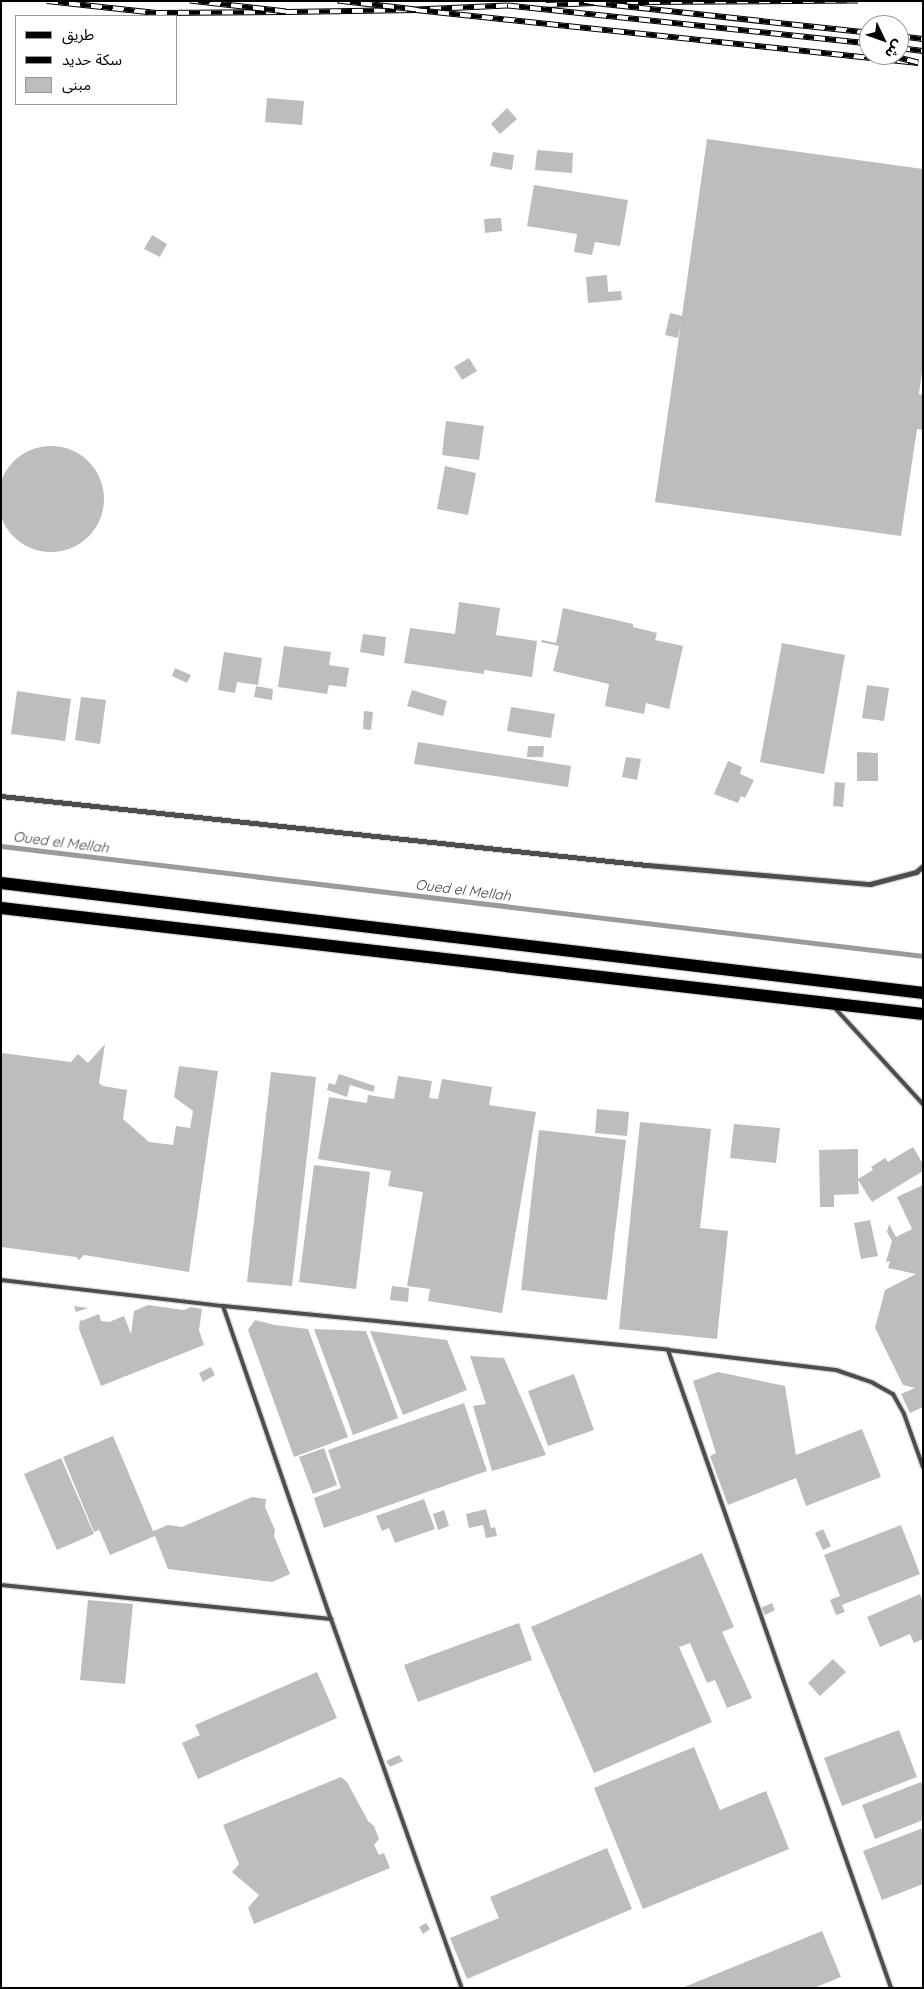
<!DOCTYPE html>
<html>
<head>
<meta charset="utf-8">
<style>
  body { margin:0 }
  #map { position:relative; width:924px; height:1989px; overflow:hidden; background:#fff; font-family:Quicksand,"Noto Sans Arabic",sans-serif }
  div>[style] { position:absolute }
  .stream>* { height:5px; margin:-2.5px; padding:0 2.5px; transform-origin:2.5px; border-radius:2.5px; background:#9b9b9b }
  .building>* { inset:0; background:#bdbdbd }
  .round { border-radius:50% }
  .roads { filter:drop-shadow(1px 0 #dbdbdb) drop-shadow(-1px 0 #dbdbdb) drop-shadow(0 1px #dbdbdb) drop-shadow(0 -1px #dbdbdb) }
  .lane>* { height:4px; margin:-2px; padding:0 2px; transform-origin:2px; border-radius:2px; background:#4d4d4d }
  .street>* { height:5px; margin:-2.5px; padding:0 2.5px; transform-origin:2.5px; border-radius:2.5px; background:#4d4d4d }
  .primary>* { height:12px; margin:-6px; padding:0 6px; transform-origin:6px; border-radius:6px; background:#000 }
  .rail>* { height:5.5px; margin-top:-2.75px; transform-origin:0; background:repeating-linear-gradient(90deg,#fff 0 11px,#000 0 22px); box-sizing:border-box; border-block:1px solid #000 }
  span { translate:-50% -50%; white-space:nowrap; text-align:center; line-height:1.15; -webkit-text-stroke:4.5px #fff; paint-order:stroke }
  .water-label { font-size:14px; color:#3c3c3c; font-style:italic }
  .frame { position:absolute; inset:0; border:2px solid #000; pointer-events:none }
  .legend { position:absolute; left:15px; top:15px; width:162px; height:90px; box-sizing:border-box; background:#fff; border:1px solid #999; margin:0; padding:6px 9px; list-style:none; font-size:15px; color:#000 }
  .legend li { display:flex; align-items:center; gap:10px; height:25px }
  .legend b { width:25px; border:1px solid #999 }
  .north { position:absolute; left:859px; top:15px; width:50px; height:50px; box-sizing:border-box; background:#fff; border:1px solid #999; border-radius:50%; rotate:132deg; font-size:14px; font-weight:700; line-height:20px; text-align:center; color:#000 }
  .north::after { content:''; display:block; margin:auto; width:18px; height:22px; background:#000; clip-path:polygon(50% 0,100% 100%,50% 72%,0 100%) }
</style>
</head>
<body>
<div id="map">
  <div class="stream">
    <div style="left:1px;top:846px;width:929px;rotate:6.8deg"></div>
  </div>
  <div class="building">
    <div style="clip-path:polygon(267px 98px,304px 101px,302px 125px,265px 122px)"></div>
    <div style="clip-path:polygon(507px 108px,517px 119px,500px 134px,491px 124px)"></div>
    <div style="clip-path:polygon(707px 139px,923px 169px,923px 365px,919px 394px,923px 395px,923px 430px,917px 429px,901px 536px,655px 502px,681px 323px,678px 338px,665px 335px,670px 313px,682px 316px)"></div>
    <div style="clip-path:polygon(537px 150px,573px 153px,572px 173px,535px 170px)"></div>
    <div style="clip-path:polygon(493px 152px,514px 155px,512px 170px,490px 166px)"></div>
    <div style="clip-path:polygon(534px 185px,628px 200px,620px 246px,595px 242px,592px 255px,574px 252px,577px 234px,527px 226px)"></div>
    <div style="clip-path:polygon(501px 218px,502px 231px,485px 233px,484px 219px)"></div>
    <div style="clip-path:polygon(152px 235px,167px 244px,160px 257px,144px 249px)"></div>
    <div style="clip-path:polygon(607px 275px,608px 292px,621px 291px,622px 300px,588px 303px,586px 277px)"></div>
    <div style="clip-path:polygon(469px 358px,477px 371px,462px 380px,454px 367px)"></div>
    <div style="clip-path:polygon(446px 421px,484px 426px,479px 460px,442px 455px)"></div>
    <div class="round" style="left:-2px;top:446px;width:106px;height:106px"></div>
    <div style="clip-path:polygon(445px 466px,476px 473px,468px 515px,437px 509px)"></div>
    <div style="clip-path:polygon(459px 602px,500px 608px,496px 635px,537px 641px,532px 677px,484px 670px,484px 674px,404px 663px,410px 628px,455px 634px)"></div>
    <div style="clip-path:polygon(563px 608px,633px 624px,633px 627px,657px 633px,655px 640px,683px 646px,669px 709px,646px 703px,644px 714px,605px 706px,609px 684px,553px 671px,559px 646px,541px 642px,542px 640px,556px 643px)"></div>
    <div style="clip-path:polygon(363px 634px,386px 637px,384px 656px,360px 652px)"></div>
    <div style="clip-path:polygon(782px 643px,845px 655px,824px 774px,760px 762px)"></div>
    <div style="clip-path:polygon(284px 646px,331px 652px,329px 665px,349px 668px,346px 687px,329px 685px,327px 694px,278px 687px)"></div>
    <div style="clip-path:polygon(224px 652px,262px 658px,258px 685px,237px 682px,235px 693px,218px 690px)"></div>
    <div style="clip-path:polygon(175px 668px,191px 675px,187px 683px,172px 676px)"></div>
    <div style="clip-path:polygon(867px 685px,889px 688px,884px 721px,862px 718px)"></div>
    <div style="clip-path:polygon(256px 686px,273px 689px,272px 700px,254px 697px)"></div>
    <div style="clip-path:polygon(412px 690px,447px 701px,443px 716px,407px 706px)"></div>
    <div style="clip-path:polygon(17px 691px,71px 699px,65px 741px,11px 734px)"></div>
    <div style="clip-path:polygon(81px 697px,106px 700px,100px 744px,75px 740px)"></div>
    <div style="clip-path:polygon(511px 707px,555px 714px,551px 738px,507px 731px)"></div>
    <div style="clip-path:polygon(364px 711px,373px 712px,371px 730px,363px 729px)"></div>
    <div style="clip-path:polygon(418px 742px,571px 766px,568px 787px,414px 764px)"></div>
    <div style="clip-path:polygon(528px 746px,544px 746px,543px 757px,527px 757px)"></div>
    <div style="clip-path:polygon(857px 752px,878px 753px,878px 781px,857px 781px)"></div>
    <div style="clip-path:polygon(626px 757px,641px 759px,637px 780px,622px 777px)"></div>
    <div style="clip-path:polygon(728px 761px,742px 767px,740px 774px,754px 780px,745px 798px,741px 796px,738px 803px,714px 794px)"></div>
    <div style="clip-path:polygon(835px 782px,845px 783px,843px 807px,833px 806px)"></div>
    <div style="clip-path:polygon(105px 1044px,99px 1083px,103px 1086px,127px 1090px,123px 1119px,149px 1142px,173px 1145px,176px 1126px,190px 1128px,193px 1111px,174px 1097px,179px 1066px,218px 1071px,189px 1272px,84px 1255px,79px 1260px,76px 1257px,1px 1247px,2px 1053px,71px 1062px,78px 1054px,88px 1063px)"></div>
    <div style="clip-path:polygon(271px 1072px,316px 1077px,292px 1286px,247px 1282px)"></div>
    <div style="clip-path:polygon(339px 1074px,375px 1086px,373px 1092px,350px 1085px,347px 1097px,327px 1090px,329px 1083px,335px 1085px)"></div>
    <div style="clip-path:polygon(398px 1076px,432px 1081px,429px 1098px,438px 1099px,442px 1079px,492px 1087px,489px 1105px,536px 1112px,502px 1313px,428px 1301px,430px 1289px,407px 1286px,423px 1192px,388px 1186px,391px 1171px,318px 1159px,329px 1097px,367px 1103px,368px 1095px,394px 1099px)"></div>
    <div style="clip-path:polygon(597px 1109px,629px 1112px,627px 1136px,595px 1133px)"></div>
    <div style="clip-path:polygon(640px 1122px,711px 1129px,700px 1228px,728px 1231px,717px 1339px,619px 1329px)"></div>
    <div style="clip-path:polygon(734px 1124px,780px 1128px,776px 1163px,730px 1158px)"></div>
    <div style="clip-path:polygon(539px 1130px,626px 1140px,607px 1300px,521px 1290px)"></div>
    <div style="clip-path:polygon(913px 1147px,923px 1164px,923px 1171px,872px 1202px,858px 1180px,859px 1194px,834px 1195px,834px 1207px,820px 1207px,819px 1150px,858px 1149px,858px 1179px,873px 1170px,871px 1167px,885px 1158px,888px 1162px)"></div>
    <div style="clip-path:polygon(314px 1165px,370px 1172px,356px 1289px,299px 1282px)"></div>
    <div style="clip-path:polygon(923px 1185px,923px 1407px,910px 1413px,901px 1394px,915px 1388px,903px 1385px,875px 1328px,885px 1290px,916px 1274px,888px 1268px,890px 1261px,886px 1262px,892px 1241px,887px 1232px,889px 1224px,896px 1237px,912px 1229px,897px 1197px)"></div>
    <div style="clip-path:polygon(870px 1220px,878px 1256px,861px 1259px,854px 1223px)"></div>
    <div style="clip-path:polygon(392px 1286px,409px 1288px,408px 1302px,390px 1300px)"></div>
    <div style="clip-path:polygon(148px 1305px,184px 1310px,191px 1307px,202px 1309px,199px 1330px,204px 1345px,101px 1386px,79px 1329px,80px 1319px,81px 1321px,99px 1314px,101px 1321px,109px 1322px,124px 1316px,131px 1334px,134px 1311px)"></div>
    <div style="clip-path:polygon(74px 1306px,88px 1308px,76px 1312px)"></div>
    <div style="clip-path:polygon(255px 1320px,275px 1325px,308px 1329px,348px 1437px,294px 1457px,248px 1330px)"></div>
    <div style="clip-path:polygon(314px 1329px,366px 1331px,398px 1418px,353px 1435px)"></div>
    <div style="clip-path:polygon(370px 1331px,447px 1340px,467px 1390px,403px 1415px)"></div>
    <div style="clip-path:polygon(470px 1356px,504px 1358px,546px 1455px,492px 1471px,473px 1406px,486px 1404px)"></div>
    <div style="clip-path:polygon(211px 1367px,215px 1375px,203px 1382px,199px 1373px)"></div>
    <div style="clip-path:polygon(718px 1372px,785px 1386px,796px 1455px,862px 1429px,881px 1477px,806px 1506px,796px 1478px,728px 1505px,710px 1456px,716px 1453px,693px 1381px)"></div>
    <div style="clip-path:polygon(574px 1374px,594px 1430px,548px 1446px,528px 1391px)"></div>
    <div style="clip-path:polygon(464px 1403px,487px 1471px,324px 1528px,314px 1498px,341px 1488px,328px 1450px)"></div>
    <div style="clip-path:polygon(113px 1436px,153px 1531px,168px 1525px,182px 1527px,252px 1497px,266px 1499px,265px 1507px,275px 1530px,274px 1536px,290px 1574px,272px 1582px,168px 1569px,155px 1536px,110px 1555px,95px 1520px,99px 1530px,94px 1532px,63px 1457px)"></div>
    <div style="clip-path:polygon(324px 1448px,337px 1485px,313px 1494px,299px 1457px)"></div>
    <div style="clip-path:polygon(61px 1458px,94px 1534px,57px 1550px,24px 1474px)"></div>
    <div style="clip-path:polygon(424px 1499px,435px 1529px,395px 1543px,389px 1528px,382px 1531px,376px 1516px)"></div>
    <div style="clip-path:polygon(486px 1509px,491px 1528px,495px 1527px,497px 1536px,486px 1538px,483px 1525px,469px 1528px,466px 1514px)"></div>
    <div style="clip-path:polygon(444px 1510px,449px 1526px,438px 1530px,433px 1514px)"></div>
    <div style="clip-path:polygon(901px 1525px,920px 1574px,842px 1605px,845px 1612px,836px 1615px,830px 1600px,840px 1596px,824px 1555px)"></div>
    <div style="clip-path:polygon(823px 1529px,831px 1546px,823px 1550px,815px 1533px)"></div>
    <div style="clip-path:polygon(702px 1553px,734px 1627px,722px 1632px,752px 1698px,727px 1708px,715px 1680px,707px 1683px,690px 1643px,679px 1647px,712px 1722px,594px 1773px,531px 1627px)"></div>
    <div style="clip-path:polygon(920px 1594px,923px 1602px,923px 1639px,914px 1643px,910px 1634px,880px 1647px,867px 1617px)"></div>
    <div style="clip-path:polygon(88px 1600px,133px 1604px,125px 1684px,80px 1680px)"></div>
    <div style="clip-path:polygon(772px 1603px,775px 1610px,765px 1615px,761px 1608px)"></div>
    <div style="clip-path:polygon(519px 1623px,532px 1660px,418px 1702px,404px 1665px)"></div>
    <div style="clip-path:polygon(833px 1659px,846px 1672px,820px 1696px,808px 1683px)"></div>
    <div style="clip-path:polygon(317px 1672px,337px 1718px,198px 1779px,182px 1743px,200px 1735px,195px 1725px)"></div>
    <div style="clip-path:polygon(899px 1730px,917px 1777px,842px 1806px,824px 1758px)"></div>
    <div style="clip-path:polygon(694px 1747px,720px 1810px,766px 1791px,789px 1849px,643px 1909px,594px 1788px)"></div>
    <div style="clip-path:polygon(399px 1755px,403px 1761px,390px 1767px,386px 1761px)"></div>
    <div style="clip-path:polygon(341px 1777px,347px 1782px,368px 1821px,374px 1826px,379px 1839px,374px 1845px,379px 1855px,384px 1853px,390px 1868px,254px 1924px,248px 1908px,259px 1895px,232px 1872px,239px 1864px,223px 1825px)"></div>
    <div style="clip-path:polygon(921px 1782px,923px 1788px,923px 1820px,875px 1839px,862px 1805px)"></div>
    <div style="clip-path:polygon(923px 1828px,923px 1884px,882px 1900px,863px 1851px)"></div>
    <div style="clip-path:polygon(607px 1848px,632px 1909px,467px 1979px,450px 1938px,499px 1918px,490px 1897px)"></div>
    <div style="clip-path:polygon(426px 1923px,430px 1929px,423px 1934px,419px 1927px)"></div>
    <div style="clip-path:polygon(822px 1931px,841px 1977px,814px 1988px,682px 1988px)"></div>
  </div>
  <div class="roads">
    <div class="lane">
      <div style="left:834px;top:1007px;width:132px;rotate:47.5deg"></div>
      <div style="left:1px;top:1280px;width:224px;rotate:6.7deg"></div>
      <div style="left:223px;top:1306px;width:447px;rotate:5.6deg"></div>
      <div style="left:668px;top:1350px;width:169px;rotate:6.8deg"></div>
      <div style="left:836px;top:1370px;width:39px;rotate:19deg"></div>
      <div style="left:873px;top:1383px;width:23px;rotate:29deg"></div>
      <div style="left:893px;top:1394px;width:23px;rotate:61deg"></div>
      <div style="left:904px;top:1414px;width:56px;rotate:70.3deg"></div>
      <div style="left:223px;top:1306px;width:331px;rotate:71deg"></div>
      <div style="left:331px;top:1619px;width:392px;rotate:70.5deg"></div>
      <div style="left:668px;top:1350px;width:676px;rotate:70.73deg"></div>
      <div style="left:1px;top:1585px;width:332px;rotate:5.9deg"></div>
    </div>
    <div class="street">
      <div style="left:1px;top:796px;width:650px;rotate:6.1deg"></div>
      <div style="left:647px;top:865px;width:224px;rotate:4.9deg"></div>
      <div style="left:870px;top:884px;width:48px;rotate:-14.6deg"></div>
      <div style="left:916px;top:872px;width:9px;rotate:-41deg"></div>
    </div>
    <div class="primary">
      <div style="left:1px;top:883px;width:929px;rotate:6.8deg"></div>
      <div style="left:1px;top:908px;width:928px;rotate:6.56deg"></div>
    </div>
  </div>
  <div class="rail">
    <div style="left:47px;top:1px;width:110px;rotate:6.3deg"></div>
    <div style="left:156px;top:13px;width:130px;rotate:-0.4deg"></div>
    <div style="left:286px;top:12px;width:97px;rotate:-173.5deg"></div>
    <div style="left:858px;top:1px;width:263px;rotate:179.6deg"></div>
    <div style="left:595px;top:3px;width:276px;rotate:6.2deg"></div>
    <div style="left:546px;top:5px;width:49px;rotate:-2.3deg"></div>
    <div style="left:595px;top:3px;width:16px;rotate:-173deg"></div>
    <div style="left:286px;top:12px;width:130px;rotate:-0.9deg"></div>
    <div style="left:416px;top:10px;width:79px;rotate:-173.4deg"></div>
    <div style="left:899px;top:36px;width:24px;rotate:7deg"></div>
    <div style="left:869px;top:44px;width:364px;rotate:-174deg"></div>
    <div style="left:507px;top:6px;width:91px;rotate:177.5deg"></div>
    <div style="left:416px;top:10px;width:505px;rotate:6.03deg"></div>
    <div style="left:918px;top:63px;width:32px;rotate:-166deg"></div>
    <div style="left:899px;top:48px;width:24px;rotate:7deg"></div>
  </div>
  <div class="water-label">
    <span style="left:61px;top:842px;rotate:7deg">Oued el Mellah</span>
    <span style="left:463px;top:890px;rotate:7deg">Oued el Mellah</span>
  </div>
  <div class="frame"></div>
  <ul class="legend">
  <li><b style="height:6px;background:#000"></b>طريق</li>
  <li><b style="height:6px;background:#000"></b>سكة حديد</li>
  <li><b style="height:14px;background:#bdbdbd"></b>مبنى</li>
  </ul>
  <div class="north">ش</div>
</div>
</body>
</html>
